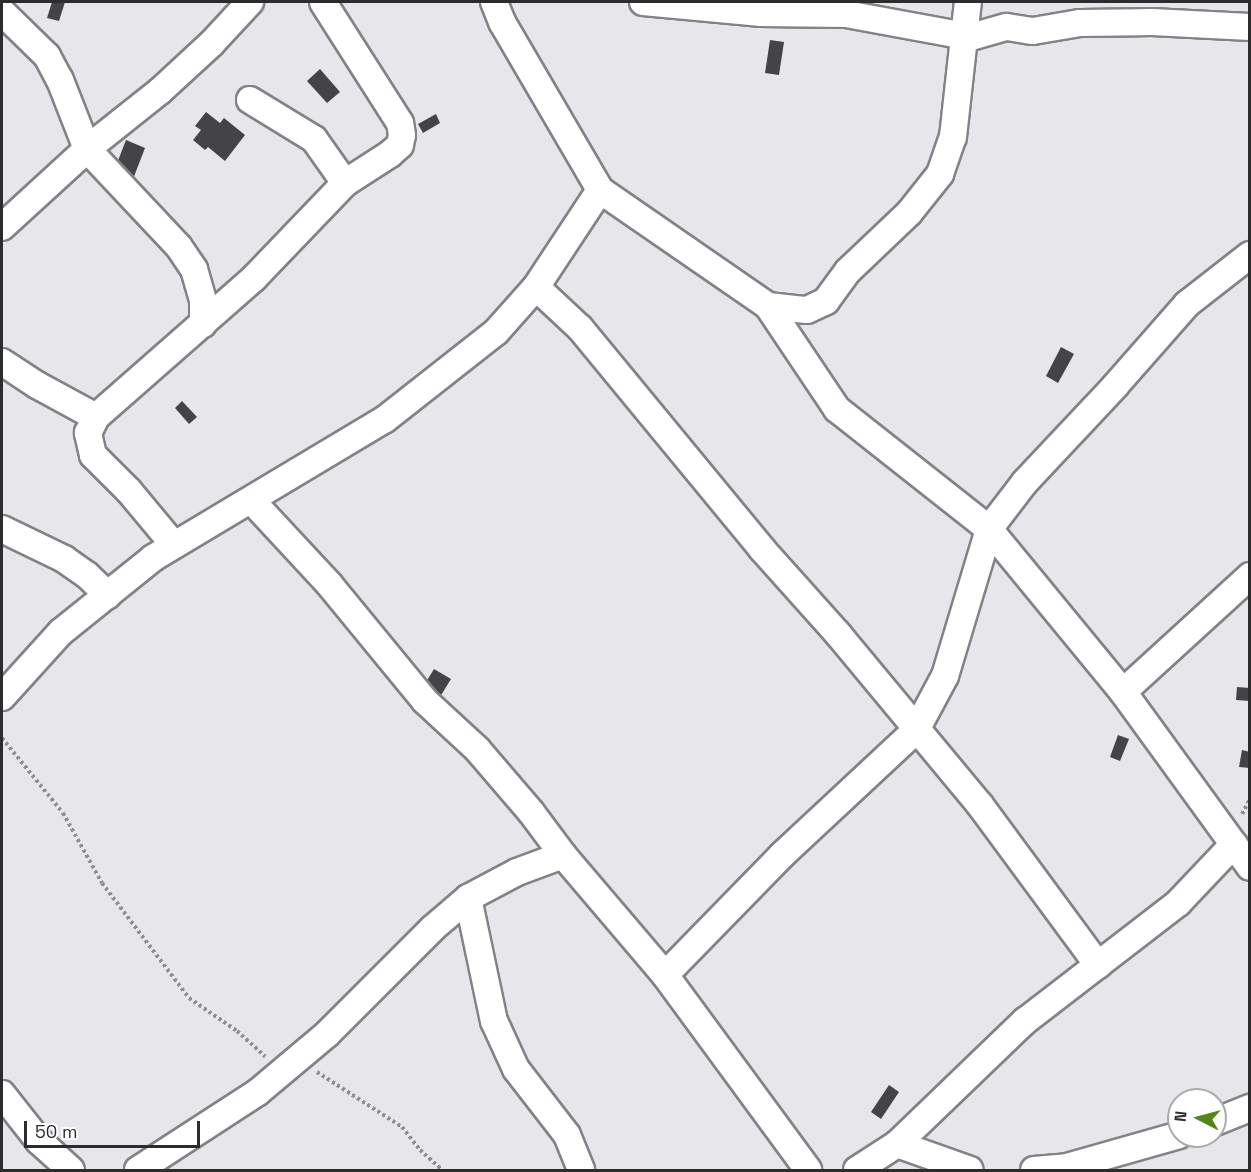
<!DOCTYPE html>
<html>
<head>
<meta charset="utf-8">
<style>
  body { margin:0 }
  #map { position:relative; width:1251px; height:1172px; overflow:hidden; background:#e7e6ea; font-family:"Space Grotesk",sans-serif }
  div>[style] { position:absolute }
  .building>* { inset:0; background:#444347 }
  .path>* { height:4px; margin-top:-2px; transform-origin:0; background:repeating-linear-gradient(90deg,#8f8f91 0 3px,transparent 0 6px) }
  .roads { filter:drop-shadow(2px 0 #848286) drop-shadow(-2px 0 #848286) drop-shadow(0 2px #848286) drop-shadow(0 -2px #848286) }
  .street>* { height:26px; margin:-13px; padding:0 13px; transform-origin:13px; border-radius:13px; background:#fff }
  span { translate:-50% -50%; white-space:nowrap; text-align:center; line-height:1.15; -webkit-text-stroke:6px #fff; paint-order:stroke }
  .frame { position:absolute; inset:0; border:3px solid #2c2c2d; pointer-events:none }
  .north { position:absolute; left:1167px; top:1088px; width:60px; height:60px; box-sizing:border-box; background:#fff; border:2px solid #ababab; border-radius:50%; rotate:276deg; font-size:16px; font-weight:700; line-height:24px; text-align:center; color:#2c2c2d }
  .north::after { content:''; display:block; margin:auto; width:21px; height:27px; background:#548518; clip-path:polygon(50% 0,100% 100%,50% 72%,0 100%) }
  .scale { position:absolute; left:24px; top:1121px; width:176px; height:27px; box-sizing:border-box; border:3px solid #2c2c2d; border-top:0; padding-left:8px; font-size:18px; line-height:21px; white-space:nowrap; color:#2c2c2d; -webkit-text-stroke:4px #fff; paint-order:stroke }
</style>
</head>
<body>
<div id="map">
  <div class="building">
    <div style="clip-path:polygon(52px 2px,65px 2px,59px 21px,47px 18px)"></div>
    <div style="clip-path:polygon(770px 40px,784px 42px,779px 75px,765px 73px)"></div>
    <div style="clip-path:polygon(320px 69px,340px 92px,327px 103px,307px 81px)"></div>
    <div style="clip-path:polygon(206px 112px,220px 123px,224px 118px,245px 135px,225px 161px,208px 147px,205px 150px,193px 140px,201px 130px,195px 126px)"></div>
    <div style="clip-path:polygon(436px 114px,440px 123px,423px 133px,418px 124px)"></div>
    <div style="clip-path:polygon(126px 140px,145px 148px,133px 179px,114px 171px)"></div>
    <div style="clip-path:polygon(1061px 347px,1074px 354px,1058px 383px,1046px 376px)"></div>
    <div style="clip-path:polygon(182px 401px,197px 417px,189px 424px,175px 408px)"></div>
    <div style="clip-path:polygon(434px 669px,451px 679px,440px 697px,423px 687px)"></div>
    <div style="clip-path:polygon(1237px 687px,1250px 688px,1250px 701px,1236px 700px)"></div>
    <div style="clip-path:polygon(1118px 735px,1129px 739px,1120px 761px,1110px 757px)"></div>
    <div style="clip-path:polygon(1242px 750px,1250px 752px,1250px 768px,1239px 767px)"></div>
    <div style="clip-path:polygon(889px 1085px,899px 1092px,881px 1119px,871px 1112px)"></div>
  </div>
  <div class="path">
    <div style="left:2px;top:738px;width:97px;rotate:50.9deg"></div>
    <div style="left:63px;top:813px;width:80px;rotate:60.9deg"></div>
    <div style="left:102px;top:883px;width:144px;rotate:52.9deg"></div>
    <div style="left:189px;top:998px;width:58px;rotate:34.5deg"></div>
    <div style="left:237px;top:1031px;width:38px;rotate:42deg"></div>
    <div style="left:1242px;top:814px;width:17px;rotate:-62deg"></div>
    <div style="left:317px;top:1072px;width:101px;rotate:32.9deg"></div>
    <div style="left:402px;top:1127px;width:29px;rotate:52deg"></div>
    <div style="left:420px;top:1150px;width:30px;rotate:42deg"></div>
  </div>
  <div class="roads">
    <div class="street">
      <div style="left:494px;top:2px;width:22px;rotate:68deg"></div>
      <div style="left:502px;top:22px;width:194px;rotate:59.7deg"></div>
      <div style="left:600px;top:190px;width:204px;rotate:34.6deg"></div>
      <div style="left:768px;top:306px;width:124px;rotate:56.2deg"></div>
      <div style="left:837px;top:409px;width:194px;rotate:38.3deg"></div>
      <div style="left:989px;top:529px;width:211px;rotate:50.6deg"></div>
      <div style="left:1123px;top:692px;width:216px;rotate:54deg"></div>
      <div style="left:643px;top:2px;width:119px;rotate:5.3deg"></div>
      <div style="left:761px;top:13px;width:85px;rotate:0.7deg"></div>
      <div style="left:846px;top:14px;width:127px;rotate:10.4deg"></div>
      <div style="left:971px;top:37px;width:37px;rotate:-16deg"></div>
      <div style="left:1007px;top:27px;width:26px;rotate:9deg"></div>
      <div style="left:1033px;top:31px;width:48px;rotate:-9.7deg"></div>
      <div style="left:1080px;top:23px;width:72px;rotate:-0.8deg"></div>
      <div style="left:1152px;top:22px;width:98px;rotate:2.9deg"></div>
      <div style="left:2px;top:12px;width:63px;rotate:44.4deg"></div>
      <div style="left:47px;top:56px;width:27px;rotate:62deg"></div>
      <div style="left:60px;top:80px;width:74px;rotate:68.6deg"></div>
      <div style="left:87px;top:149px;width:134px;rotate:46.8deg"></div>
      <div style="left:179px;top:247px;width:27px;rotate:56deg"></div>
      <div style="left:194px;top:269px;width:33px;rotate:74deg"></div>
      <div style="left:203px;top:301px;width:23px;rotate:90deg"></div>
      <div style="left:250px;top:100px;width:75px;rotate:31.4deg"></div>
      <div style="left:314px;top:139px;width:54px;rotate:54.8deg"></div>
      <div style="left:2px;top:227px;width:115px;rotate:-42.5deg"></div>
      <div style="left:87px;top:149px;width:93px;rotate:-38.5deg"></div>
      <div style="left:160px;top:91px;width:71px;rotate:-42.7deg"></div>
      <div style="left:212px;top:43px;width:56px;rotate:-47.2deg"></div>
      <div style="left:536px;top:287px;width:60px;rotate:43deg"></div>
      <div style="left:580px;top:328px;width:286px;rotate:50.5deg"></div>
      <div style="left:762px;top:549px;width:114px;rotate:48.2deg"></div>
      <div style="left:838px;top:634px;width:222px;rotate:50.3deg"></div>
      <div style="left:980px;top:805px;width:199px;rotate:53.6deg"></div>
      <div style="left:768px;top:306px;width:39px;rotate:6deg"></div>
      <div style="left:807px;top:310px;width:21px;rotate:-25deg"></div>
      <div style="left:826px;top:301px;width:37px;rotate:-54deg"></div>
      <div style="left:848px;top:271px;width:84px;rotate:-43.6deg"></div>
      <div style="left:909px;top:213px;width:50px;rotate:-51.5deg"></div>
      <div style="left:940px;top:174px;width:39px;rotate:-71deg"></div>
      <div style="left:953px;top:137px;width:136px;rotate:-83.7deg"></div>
      <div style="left:2px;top:362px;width:42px;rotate:33.3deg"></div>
      <div style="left:37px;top:385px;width:67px;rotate:28.5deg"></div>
      <div style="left:252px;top:501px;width:113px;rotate:47.1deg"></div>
      <div style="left:329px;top:584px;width:151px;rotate:50.6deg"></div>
      <div style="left:425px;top:701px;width:71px;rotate:42.7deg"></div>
      <div style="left:477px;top:749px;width:83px;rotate:49.4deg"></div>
      <div style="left:531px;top:812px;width:54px;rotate:53.3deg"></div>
      <div style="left:563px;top:855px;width:157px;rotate:49.6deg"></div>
      <div style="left:665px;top:975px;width:242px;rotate:53.7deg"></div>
      <div style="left:2px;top:529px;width:69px;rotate:25.8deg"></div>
      <div style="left:64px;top:559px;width:28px;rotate:35deg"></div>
      <div style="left:87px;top:575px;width:29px;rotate:44deg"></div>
      <div style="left:174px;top:545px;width:70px;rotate:-129.8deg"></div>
      <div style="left:129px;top:491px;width:51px;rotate:-135deg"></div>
      <div style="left:93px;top:455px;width:23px;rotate:-103deg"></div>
      <div style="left:88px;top:433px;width:18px;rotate:-63deg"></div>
      <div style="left:96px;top:417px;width:210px;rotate:-41.3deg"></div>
      <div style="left:254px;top:278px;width:132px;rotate:-46.2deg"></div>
      <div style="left:345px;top:183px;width:54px;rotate:-32.8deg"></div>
      <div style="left:390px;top:154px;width:13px;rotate:-42deg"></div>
      <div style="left:400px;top:145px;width:10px;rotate:-79deg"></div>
      <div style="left:402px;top:135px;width:12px;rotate:-99deg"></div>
      <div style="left:400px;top:123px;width:143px;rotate:-122.5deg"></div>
      <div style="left:1123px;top:692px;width:172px;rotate:-42.4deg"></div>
      <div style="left:2px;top:697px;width:88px;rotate:-47.8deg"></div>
      <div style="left:61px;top:632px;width:118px;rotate:-38.8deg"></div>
      <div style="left:153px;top:558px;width:269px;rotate:-30.9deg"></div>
      <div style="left:384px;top:420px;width:142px;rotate:-38.2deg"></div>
      <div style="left:496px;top:332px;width:60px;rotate:-48.4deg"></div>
      <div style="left:536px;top:287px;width:116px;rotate:-56.6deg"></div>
      <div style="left:468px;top:898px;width:126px;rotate:78.1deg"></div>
      <div style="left:494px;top:1021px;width:53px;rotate:65.4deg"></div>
      <div style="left:516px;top:1069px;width:83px;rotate:52.3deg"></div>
      <div style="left:567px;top:1135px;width:38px;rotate:68deg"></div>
      <div style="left:665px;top:975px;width:168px;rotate:-45.7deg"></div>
      <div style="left:782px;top:855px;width:183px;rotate:-43deg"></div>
      <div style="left:916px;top:730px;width:61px;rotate:-61.8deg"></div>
      <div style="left:945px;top:676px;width:153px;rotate:-73.3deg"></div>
      <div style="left:989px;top:529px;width:59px;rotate:-52.5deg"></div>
      <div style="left:1025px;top:482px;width:132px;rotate:-46.8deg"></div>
      <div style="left:1115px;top:386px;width:109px;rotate:-48.7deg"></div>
      <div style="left:1187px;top:304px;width:80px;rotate:-37.9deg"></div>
      <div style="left:2px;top:1094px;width:60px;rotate:51.8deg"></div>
      <div style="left:39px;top:1141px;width:43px;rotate:42.2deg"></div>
      <div style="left:1215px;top:1122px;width:38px;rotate:-22deg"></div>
      <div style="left:897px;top:1144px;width:77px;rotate:19.6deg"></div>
      <div style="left:138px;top:1170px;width:143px;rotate:-33deg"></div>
      <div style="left:258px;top:1092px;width:90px;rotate:-40deg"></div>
      <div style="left:327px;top:1034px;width:150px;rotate:-45deg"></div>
      <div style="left:433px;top:928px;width:46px;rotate:-40.6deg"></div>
      <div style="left:468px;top:898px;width:55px;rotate:-28deg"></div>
      <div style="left:517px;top:872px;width:49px;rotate:-20.3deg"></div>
      <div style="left:857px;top:1170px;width:48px;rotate:-33deg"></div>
      <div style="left:897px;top:1144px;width:178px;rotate:-43.9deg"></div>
      <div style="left:1025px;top:1021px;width:193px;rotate:-37.6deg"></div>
      <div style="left:1178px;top:903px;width:81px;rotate:-46.5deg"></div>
      <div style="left:1034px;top:1170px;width:33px;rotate:-5deg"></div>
      <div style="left:1067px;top:1167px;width:116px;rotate:-15.9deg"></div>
    </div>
  </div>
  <div class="frame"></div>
  <div class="north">N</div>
  <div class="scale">50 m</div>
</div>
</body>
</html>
